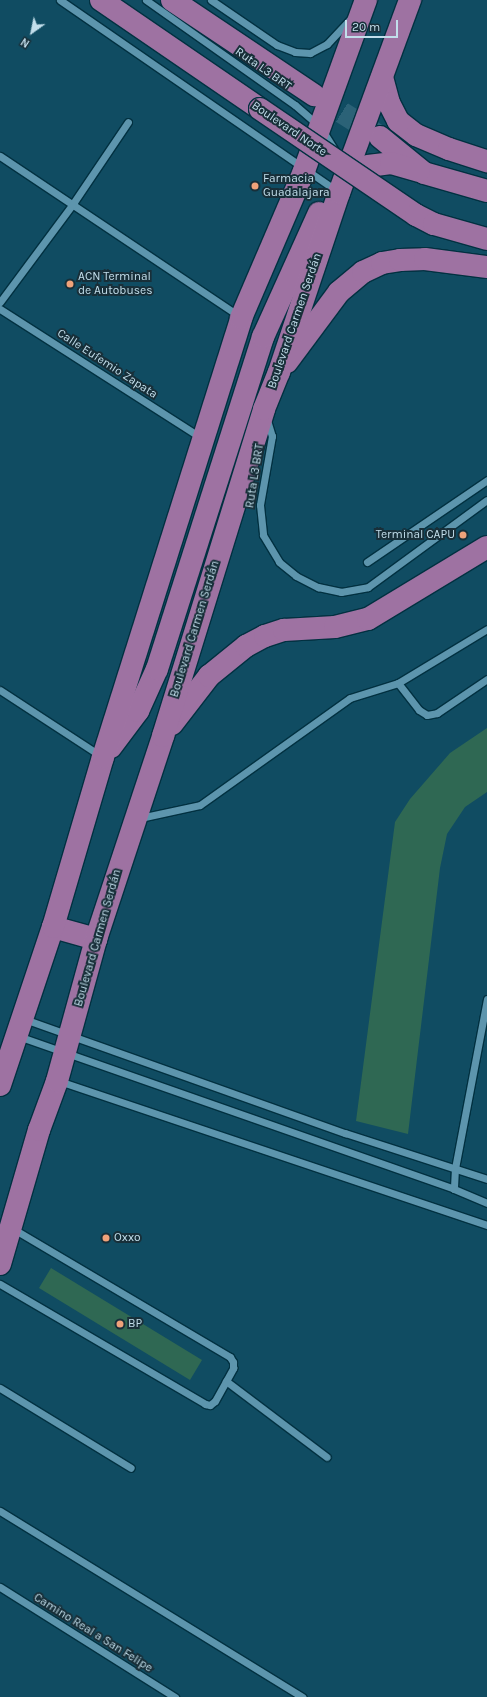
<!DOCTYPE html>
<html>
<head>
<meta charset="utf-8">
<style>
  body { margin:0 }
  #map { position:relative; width:487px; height:1697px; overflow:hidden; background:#104c62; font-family:Karla,sans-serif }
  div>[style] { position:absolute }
  .building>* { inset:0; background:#2f6853 }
  .major-tunnel>* { height:22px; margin-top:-11px; transform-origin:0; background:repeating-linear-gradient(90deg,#2b6277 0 22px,transparent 0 33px) }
  .roads { filter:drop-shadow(1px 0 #023141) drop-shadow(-1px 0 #023141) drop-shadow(0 1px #023141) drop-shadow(0 -1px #023141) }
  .minor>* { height:7px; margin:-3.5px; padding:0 3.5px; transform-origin:3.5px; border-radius:3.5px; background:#5d95ad }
  .major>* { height:22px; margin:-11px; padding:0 11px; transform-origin:11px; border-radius:11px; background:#9e72a2 }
  .bridges { filter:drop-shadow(1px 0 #023141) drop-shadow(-1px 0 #023141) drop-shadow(0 1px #023141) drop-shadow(0 -1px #023141) }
  .major-bridge>* { height:22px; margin:-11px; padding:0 11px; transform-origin:11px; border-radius:11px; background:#9e72a2 }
  .dots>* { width:11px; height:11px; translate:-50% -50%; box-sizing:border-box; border:2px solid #182f39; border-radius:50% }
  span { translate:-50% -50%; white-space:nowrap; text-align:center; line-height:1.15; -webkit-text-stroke:4px #182f39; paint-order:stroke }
  .street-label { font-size:12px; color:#c2deeb }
  .poi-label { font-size:12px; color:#c2deeb }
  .left { translate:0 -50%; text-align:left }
  .right { translate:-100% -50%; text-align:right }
  .north { position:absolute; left:12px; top:12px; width:40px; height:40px; -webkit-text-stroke:3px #182f39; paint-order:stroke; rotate:213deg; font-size:11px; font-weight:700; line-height:16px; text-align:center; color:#c2deeb }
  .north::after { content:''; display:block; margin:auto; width:14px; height:18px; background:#c2deeb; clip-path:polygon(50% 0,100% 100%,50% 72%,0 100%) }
  .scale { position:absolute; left:345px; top:20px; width:53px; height:18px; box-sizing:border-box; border:2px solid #c2deeb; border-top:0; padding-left:5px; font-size:12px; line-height:14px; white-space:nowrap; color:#c2deeb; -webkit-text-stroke:3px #182f39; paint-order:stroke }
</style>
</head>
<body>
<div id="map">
  <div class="building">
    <div style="clip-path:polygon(487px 728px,487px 792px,465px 807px,447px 834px,440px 868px,408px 1134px,356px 1121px,395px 822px,410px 799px,450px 753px)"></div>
    <div style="clip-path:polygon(51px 1268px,202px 1360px,190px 1380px,39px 1288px)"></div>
  </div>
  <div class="major-tunnel">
    <div style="left:314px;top:95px;width:77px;rotate:32.2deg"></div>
  </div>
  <div class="roads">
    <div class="minor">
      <div style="left:60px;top:0;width:338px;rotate:34.6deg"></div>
      <div style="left:146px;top:0;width:182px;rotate:35.2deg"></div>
      <div style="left:295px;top:105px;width:35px;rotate:41deg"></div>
      <div style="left:321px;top:128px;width:28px;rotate:58deg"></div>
      <div style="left:211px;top:0;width:80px;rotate:34.3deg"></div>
      <div style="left:277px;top:45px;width:19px;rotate:21deg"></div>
      <div style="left:295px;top:52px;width:15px;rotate:4deg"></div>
      <div style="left:310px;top:53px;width:19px;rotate:-28deg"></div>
      <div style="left:327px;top:44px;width:35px;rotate:-47deg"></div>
      <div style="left:0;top:156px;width:288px;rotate:33.8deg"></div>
      <div style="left:0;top:302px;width:121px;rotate:-53.4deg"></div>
      <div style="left:72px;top:205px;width:100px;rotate:-56deg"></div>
      <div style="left:0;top:309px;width:237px;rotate:32.6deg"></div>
      <div style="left:267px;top:420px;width:17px;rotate:73deg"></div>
      <div style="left:272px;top:436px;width:70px;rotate:99.9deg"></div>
      <div style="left:260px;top:505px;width:30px;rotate:84deg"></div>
      <div style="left:263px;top:535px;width:31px;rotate:59deg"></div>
      <div style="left:279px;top:562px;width:22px;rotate:39deg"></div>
      <div style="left:296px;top:576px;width:25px;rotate:27deg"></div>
      <div style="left:318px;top:587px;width:24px;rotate:12deg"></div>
      <div style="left:341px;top:592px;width:27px;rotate:-10deg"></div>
      <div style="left:368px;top:587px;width:147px;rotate:-36.2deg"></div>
      <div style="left:367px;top:562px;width:145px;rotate:-34.3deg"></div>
      <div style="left:398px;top:683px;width:34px;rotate:52deg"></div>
      <div style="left:419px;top:710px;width:9px;rotate:32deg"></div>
      <div style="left:427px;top:715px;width:10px;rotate:-11deg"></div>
      <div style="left:437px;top:713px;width:60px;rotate:-34.2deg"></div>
      <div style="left:0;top:690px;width:121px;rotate:33.2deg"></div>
      <div style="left:140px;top:818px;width:61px;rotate:-12.2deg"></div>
      <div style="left:200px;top:805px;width:184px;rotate:-35.5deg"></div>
      <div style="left:350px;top:698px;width:50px;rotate:-17.4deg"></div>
      <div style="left:398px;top:683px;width:104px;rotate:-31.2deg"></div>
      <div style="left:487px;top:999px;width:172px;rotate:100.7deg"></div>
      <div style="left:455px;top:1168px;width:21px;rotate:93deg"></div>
      <div style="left:454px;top:1189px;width:36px;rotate:23deg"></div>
      <div style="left:24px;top:1019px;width:341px;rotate:19.6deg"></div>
      <div style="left:345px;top:1133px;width:149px;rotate:17.9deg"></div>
      <div style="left:18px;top:1036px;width:462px;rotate:19.3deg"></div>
      <div style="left:59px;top:1081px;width:452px;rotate:18.6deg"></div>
      <div style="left:0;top:1284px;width:238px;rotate:30.3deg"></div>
      <div style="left:205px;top:1404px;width:5px;rotate:11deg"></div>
      <div style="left:210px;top:1405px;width:6px;rotate:-39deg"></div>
      <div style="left:215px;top:1401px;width:38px;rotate:-61deg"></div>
      <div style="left:233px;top:1368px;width:6px;rotate:-90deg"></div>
      <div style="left:233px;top:1362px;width:6px;rotate:-121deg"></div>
      <div style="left:230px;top:1357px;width:253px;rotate:-149.4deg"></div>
      <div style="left:226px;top:1381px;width:126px;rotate:37deg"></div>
      <div style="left:0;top:1388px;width:153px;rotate:31.4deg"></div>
      <div style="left:0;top:1511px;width:355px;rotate:31.6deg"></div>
      <div style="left:0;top:1587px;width:207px;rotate:32.2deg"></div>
    </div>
    <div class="major">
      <div style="left:101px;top:0;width:193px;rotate:34.4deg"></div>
      <div style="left:172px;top:0;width:171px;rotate:33.8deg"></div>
      <div style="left:382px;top:77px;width:27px;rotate:75deg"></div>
      <div style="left:389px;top:103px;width:20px;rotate:63deg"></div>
      <div style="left:398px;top:121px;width:23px;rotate:38deg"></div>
      <div style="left:416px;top:135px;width:36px;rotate:23deg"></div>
      <div style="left:449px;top:149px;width:40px;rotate:18deg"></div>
      <div style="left:380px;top:137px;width:57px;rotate:39.3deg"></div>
      <div style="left:424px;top:173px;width:66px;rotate:15.9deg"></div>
      <div style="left:368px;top:166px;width:23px;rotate:-7deg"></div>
      <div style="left:391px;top:163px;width:29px;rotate:16deg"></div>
      <div style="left:287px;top:362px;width:87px;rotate:-53.4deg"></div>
      <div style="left:339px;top:292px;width:31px;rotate:-40deg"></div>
      <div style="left:363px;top:272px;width:21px;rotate:-25deg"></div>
      <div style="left:382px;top:263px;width:18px;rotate:-9deg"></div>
      <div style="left:400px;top:260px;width:25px;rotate:-2deg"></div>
      <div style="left:425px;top:259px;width:63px;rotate:7.4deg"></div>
      <div style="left:172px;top:724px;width:61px;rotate:-52.4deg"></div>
      <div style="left:209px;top:676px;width:48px;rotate:-39deg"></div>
      <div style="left:246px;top:646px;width:21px;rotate:-28deg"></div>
      <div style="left:265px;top:636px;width:20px;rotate:-18deg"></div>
      <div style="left:284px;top:630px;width:51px;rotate:-3.4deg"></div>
      <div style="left:335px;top:627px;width:34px;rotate:-14deg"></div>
      <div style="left:368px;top:619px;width:139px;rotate:-31.2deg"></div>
      <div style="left:111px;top:747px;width:45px;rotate:-53.1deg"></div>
      <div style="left:138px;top:711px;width:46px;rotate:-65.7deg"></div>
      <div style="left:157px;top:669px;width:349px;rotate:-72.3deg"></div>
      <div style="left:263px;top:337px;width:136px;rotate:-65.7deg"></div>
      <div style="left:53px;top:927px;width:45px;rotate:15.6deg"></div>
      <div style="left:0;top:1085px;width:167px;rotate:-71.5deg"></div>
      <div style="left:53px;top:927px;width:177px;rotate:-73.6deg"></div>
      <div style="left:103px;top:757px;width:460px;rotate:-72.5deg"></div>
      <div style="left:241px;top:318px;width:160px;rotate:-66.8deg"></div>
      <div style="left:304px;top:171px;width:182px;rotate:-70.1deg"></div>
      <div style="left:0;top:1264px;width:140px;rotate:-73.8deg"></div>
      <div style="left:39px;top:1130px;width:52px;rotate:-69.8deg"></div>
      <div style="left:57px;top:1081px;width:147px;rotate:-74.6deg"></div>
      <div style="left:96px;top:939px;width:214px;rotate:-71.7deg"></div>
      <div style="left:163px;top:736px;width:342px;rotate:-72.8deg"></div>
      <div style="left:264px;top:409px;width:40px;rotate:-68deg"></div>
      <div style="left:279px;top:372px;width:189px;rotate:-71.5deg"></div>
      <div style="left:339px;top:193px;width:206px;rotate:-69.8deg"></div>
    </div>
  </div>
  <div class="bridges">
    <div class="major-bridge">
      <div style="left:260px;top:109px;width:189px;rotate:34.2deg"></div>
      <div style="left:416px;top:215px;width:20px;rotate:27deg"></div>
      <div style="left:434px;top:224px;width:55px;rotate:15.8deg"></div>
    </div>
  </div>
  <div class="dots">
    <div style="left:255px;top:186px;background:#f0a27a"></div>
    <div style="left:70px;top:284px;background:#f0a27a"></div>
    <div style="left:463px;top:535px;background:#f0a27a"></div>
    <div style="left:106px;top:1238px;background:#f0a27a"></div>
    <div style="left:120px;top:1324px;background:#f0a27a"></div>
  </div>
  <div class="street-label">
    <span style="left:263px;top:69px;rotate:35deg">Ruta L3 BRT</span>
    <span style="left:289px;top:129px;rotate:34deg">Boulevard Norte</span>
    <span style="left:295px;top:321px;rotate:-71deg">Boulevard Carmen Serdán</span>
    <span style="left:107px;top:364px;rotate:33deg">Calle Eufemio Zapata</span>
    <span style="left:255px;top:476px;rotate:-81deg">Ruta L3 BRT</span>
    <span style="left:195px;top:629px;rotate:-73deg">Boulevard Carmen Serdán</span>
    <span style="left:98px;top:938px;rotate:-74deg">Boulevard Carmen Serdán</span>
    <span style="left:93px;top:1633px;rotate:32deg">Camino Real a San Felipe</span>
  </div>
  <div class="poi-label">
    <span class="left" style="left:263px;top:186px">Farmacia<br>Guadalajara</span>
    <span class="left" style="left:78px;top:284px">ACN Terminal<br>de Autobuses</span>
    <span class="right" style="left:455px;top:535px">Terminal CAPU</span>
    <span class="left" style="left:114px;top:1238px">Oxxo</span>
    <span class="left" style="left:128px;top:1324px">BP</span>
  </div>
  <div class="north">N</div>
  <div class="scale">20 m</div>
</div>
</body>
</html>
